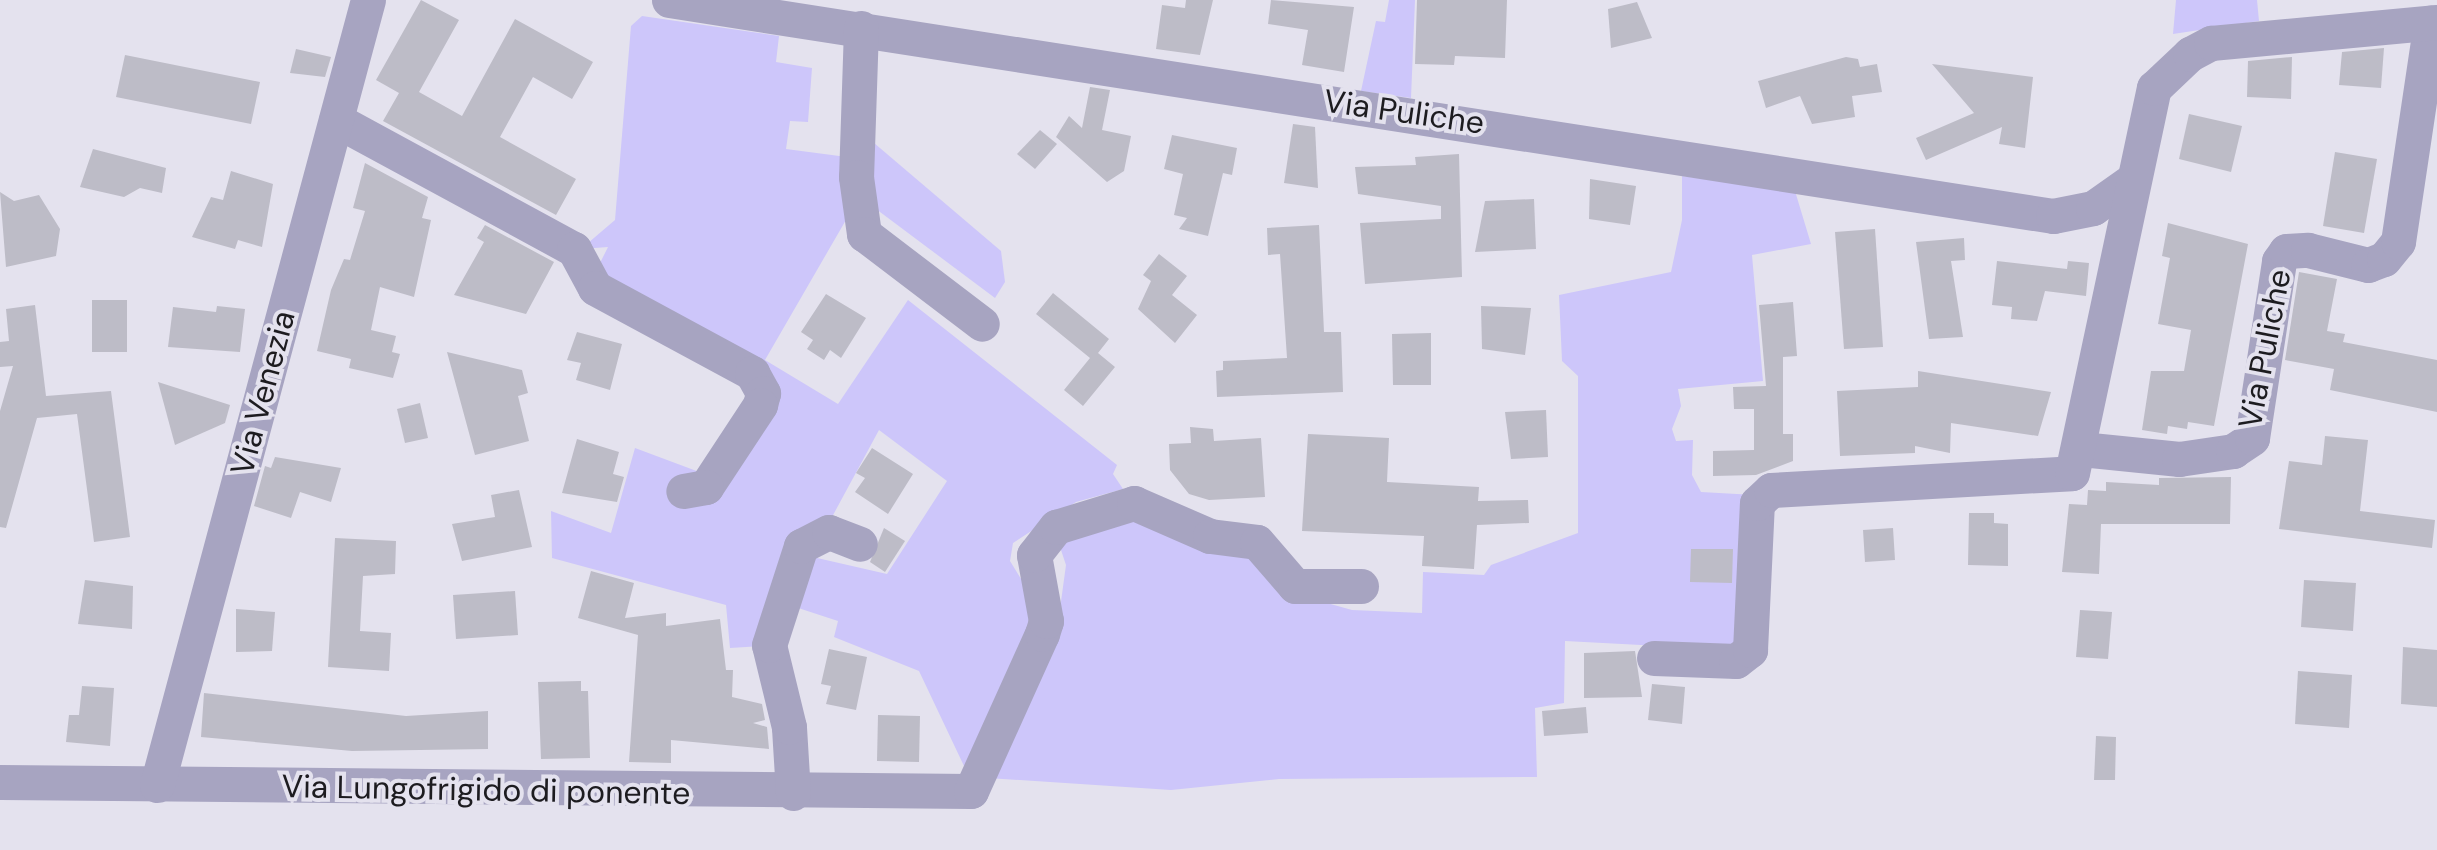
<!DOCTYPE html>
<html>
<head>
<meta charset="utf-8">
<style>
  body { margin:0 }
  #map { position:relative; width:2437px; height:850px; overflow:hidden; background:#e4e2ee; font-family:"DM Sans",sans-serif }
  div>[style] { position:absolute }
  .green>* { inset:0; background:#cdc6fa }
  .building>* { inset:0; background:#bdbcc7 }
  .minor>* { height:35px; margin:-17.5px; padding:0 17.5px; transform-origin:17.5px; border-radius:17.5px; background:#a7a4c1 }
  span { translate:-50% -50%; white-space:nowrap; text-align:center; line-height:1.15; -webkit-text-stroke:8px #e4e2ee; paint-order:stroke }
  .street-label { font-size:32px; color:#1d1c20 }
</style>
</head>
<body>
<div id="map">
  <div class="green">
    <div style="clip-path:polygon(1389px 0,1415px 0,1411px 98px,1361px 91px,1376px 21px,1385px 22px)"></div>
    <div style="clip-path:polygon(2176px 0,2257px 0,2259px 21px,2173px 34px)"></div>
    <div style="clip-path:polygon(642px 16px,779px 36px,776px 62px,812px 68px,808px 122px,790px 121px,786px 149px,847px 157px,850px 213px,765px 360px,838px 404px,908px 300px,1117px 465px,1113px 474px,1123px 489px,1076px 502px,1013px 543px,1010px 561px,1040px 610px,1038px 624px,995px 720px,964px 766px,919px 671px,834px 637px,838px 621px,786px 604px,804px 555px,887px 574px,947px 481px,879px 430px,832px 517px,793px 545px,762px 646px,730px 648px,726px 605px,552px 558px,551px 511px,611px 533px,635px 448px,718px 479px,769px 396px,765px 372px,748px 357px,594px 275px,608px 247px,581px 249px,615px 220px,631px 26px)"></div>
    <div style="clip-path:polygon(867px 137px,1001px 251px,1005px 282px,995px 298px,868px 203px)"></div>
    <div style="clip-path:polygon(1682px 176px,1795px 191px,1811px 244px,1752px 255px,1763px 381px,1678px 389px,1681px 406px,1672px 429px,1676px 441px,1693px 440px,1692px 475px,1701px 492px,1755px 495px,1736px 650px,1565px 641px,1564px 703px,1535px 708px,1537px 777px,1279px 779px,1171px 790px,988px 778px,1059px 616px,1066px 565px,1058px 541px,1122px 509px,1255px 560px,1291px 593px,1352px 610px,1422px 613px,1423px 572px,1484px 575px,1491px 565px,1578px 533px,1578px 376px,1562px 361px,1559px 295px,1671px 272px,1682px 220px)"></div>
  </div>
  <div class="building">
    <div style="clip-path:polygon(421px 0,459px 20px,419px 92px,462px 116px,515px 19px,593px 62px,572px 99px,533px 77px,500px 137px,576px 179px,556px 215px,383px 121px,399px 93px,376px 80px)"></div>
    <div style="clip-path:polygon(1186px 0,1213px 0,1200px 55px,1156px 49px,1162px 5px,1185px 8px)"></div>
    <div style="clip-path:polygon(1271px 0,1354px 7px,1344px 72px,1302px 65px,1308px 30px,1268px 24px)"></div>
    <div style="clip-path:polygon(1417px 0,1507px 0,1505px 58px,1455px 56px,1454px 65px,1415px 64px)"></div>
    <div style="clip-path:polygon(1637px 2px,1652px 38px,1611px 48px,1608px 9px)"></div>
    <div style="clip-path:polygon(2384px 48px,2381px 88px,2339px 85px,2342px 52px)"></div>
    <div style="clip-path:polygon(296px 49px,331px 57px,325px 77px,290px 73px)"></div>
    <div style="clip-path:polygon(125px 55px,260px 82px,251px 124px,116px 97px)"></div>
    <div style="clip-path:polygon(1846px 57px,1858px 59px,1860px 67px,1877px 64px,1882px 92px,1852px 96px,1855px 117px,1812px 124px,1800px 96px,1766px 108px,1758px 81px)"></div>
    <div style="clip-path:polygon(2292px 57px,2291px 99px,2247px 97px,2248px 61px)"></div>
    <div style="clip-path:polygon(1932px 64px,2033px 77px,2025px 148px,1999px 144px,2002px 127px,1926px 160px,1916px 138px,1974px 113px)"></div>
    <div style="clip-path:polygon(1090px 87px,1110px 90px,1102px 130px,1131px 136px,1124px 171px,1107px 182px,1056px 137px,1069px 116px,1082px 128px)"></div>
    <div style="clip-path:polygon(2189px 114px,2242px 126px,2231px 172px,2179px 159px)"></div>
    <div style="clip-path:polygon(1293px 124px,1315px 127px,1318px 188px,1284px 183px)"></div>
    <div style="clip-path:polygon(1040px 130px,1057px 144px,1035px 169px,1017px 154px)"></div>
    <div style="clip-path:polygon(1172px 135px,1237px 148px,1232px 175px,1223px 173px,1208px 236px,1179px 229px,1187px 218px,1174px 215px,1183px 174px,1164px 169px)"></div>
    <div style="clip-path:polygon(93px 149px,166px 168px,162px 193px,140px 188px,124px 197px,80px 187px)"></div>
    <div style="clip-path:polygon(2335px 152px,2377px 159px,2364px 233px,2323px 226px)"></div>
    <div style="clip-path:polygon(1459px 154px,1462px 277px,1365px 284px,1360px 223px,1441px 219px,1441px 206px,1358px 194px,1355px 167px,1416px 165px,1415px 157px)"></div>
    <div style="clip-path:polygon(365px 163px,428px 197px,422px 218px,431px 220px,414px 297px,380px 287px,371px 330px,396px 336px,392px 352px,400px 354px,393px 378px,349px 368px,351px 359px,317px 351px,331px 290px,344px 259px,350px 260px,365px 211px,353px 208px)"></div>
    <div style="clip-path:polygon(231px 171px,273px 184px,262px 247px,238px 240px,235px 249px,192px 237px,211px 197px,223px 200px)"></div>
    <div style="clip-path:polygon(1590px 179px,1636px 186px,1630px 225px,1589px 219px)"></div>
    <div style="clip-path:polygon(0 192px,14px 201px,39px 195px,60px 229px,56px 256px,6px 267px)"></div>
    <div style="clip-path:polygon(1534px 199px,1536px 249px,1475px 252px,1485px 201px)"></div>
    <div style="clip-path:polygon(2168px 223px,2248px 244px,2214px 426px,2188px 422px,2187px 429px,2168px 426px,2167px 434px,2142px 430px,2151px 371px,2184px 371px,2191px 330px,2158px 324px,2170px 258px,2162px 256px)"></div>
    <div style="clip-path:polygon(485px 225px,554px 262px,526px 314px,454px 295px,484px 242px,477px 238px)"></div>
    <div style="clip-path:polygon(1319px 225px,1324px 332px,1341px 332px,1343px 392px,1217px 397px,1216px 371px,1223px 370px,1223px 361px,1287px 358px,1280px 254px,1268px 255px,1267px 228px)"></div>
    <div style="clip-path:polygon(1875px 229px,1883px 347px,1844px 349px,1835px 232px)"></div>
    <div style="clip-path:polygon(1964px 238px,1965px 260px,1951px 261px,1963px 337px,1929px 339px,1916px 242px)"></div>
    <div style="clip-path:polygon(1159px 254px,1187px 276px,1172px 295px,1197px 315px,1175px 343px,1138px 309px,1151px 281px,1143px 275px)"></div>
    <div style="clip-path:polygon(1997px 261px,2067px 269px,2068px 261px,2089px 263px,2086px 296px,2045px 291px,2037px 321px,2011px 319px,2012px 307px,1992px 305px)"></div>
    <div style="clip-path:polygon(2299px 272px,2337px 279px,2327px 331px,2345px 334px,2343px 342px,2437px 360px,2437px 412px,2330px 390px,2334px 369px,2285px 360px)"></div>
    <div style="clip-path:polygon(1053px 293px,1109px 339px,1098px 353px,1115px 367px,1083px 406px,1064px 390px,1090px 358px,1036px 314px)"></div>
    <div style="clip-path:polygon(826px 294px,866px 318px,841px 358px,830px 350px,824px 360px,807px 349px,813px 340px,801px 332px)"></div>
    <div style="clip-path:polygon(92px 300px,127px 300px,127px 352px,92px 352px)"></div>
    <div style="clip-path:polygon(1793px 302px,1797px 356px,1783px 357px,1783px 434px,1793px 434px,1793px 461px,1756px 475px,1713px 476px,1713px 451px,1754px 450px,1754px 409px,1734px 409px,1733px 387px,1766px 386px,1759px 305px)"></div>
    <div style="clip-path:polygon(35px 305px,46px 396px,111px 391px,130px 537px,94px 542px,77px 414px,37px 418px,6px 528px,0 527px,0 411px,13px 366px,0 367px,0 342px,9px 341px,6px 309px)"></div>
    <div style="clip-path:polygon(217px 306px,245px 309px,240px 352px,168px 347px,173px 307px,216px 312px)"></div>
    <div style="clip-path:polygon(1481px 306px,1531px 308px,1525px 355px,1482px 349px)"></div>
    <div style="clip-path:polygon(577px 332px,622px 344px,610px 390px,576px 380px,581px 363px,567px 360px)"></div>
    <div style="clip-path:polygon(1431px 333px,1431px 385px,1393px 385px,1392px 334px)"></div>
    <div style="clip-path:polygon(447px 352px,522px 370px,528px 393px,518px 396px,529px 441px,475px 455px)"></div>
    <div style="clip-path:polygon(1918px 371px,2051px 392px,2038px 436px,1951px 423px,1950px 453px,1915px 446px,1915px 453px,1840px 456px,1837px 391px,1918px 387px)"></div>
    <div style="clip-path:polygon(158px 382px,230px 405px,225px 423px,175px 445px)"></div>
    <div style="clip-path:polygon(420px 403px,428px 438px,405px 443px,397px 409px)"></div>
    <div style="clip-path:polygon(1546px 410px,1548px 457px,1511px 459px,1505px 412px)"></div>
    <div style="clip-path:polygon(1190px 427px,1213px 429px,1214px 441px,1261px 438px,1265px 497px,1209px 500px,1189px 494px,1170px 470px,1169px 444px,1191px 443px)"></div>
    <div style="clip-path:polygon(1308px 434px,1389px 438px,1387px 482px,1479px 487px,1478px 501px,1528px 500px,1529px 523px,1477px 525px,1474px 569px,1422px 566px,1424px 536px,1302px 531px)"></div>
    <div style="clip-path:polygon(2325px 436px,2368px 440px,2360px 511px,2435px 520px,2432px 548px,2279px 529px,2289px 461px,2322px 465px)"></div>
    <div style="clip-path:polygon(577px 439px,619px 452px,613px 474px,624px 477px,617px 502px,562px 493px)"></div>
    <div style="clip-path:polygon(872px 448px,913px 474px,888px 514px,855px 492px,865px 478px,856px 473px)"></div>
    <div style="clip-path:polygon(275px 457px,341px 468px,331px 502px,300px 492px,291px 518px,254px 506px,265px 466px,271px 468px)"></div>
    <div style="clip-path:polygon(2231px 477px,2230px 524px,2101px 524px,2099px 574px,2062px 572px,2069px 504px,2087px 505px,2088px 490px,2106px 491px,2106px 482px,2159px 485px,2159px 478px)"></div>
    <div style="clip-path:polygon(519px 490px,532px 547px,462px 561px,452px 524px,495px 517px,491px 495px)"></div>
    <div style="clip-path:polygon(1969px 513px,1994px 513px,1994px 523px,2008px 524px,2008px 566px,1968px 565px)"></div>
    <div style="clip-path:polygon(884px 528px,905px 541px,885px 572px,870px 562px)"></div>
    <div style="clip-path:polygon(1893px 528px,1895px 560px,1865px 562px,1863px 530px)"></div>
    <div style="clip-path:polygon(335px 538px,396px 541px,395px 574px,363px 576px,360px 631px,391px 633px,389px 671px,328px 667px)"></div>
    <div style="clip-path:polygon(1691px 549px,1733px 549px,1732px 583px,1690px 582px)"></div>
    <div style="clip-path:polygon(591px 571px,634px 583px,625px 618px,666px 613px,666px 626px,720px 619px,726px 670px,733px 670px,732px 697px,762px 704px,765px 720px,753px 723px,767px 727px,769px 749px,671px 740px,671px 763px,629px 762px,638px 635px,578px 618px)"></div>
    <div style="clip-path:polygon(85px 580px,133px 586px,132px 629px,78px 624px)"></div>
    <div style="clip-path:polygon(2304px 580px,2356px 583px,2353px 631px,2301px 627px)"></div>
    <div style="clip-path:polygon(515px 591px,518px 635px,456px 639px,453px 595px)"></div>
    <div style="clip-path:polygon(236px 609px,275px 612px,272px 651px,236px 652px)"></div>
    <div style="clip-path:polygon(2080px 610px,2112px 612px,2108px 659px,2076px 657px)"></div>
    <div style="clip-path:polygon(2403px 647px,2437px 650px,2437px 707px,2401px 704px)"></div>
    <div style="clip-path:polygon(829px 649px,867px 657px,856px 710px,826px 704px,831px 686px,821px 684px)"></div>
    <div style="clip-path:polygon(1635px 651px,1642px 697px,1584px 698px,1584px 653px)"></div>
    <div style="clip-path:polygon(2298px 671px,2352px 675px,2349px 728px,2295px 724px)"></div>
    <div style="clip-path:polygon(581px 681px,581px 691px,588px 691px,590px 758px,541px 759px,538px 682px)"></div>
    <div style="clip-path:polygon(1652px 684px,1685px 687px,1682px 724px,1648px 720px)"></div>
    <div style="clip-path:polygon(82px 686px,114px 688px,110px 746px,66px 742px,69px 715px,79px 715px)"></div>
    <div style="clip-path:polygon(204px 693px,406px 716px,488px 711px,488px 749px,352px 751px,201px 737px)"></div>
    <div style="clip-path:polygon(1586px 707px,1588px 733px,1544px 736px,1542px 711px)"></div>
    <div style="clip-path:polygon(878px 715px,920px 716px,919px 762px,877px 761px)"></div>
    <div style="clip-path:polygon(2096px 736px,2116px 737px,2115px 780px,2094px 780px)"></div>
  </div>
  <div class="minor">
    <div style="left:669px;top:0;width:1401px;rotate:8.87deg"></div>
    <div style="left:2053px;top:216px;width:41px;rotate:-11.3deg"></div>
    <div style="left:2093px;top:208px;width:45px;rotate:-35.1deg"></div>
    <div style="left:861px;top:28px;width:149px;rotate:91.9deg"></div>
    <div style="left:856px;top:177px;width:58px;rotate:82deg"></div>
    <div style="left:864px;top:234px;width:148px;rotate:37.3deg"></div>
    <div style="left:336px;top:120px;width:271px;rotate:28.5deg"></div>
    <div style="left:574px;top:249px;width:44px;rotate:61.7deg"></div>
    <div style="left:595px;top:288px;width:179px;rotate:28.4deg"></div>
    <div style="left:752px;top:373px;width:23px;rotate:61deg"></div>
    <div style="left:763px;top:393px;width:12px;rotate:104deg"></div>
    <div style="left:760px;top:405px;width:98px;rotate:123.4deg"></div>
    <div style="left:706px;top:487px;width:23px;rotate:170deg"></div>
    <div style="left:2081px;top:449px;width:99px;rotate:5.8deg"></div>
    <div style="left:2179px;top:459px;width:55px;rotate:-8.4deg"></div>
    <div style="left:2233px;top:451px;width:23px;rotate:-34deg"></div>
    <div style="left:2252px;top:438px;width:179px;rotate:-81.3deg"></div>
    <div style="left:2279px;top:261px;width:12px;rotate:-55deg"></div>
    <div style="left:2286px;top:251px;width:22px;rotate:-3deg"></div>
    <div style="left:2308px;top:250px;width:62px;rotate:14deg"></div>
    <div style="left:2368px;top:265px;width:17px;rotate:-21deg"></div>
    <div style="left:2384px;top:259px;width:22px;rotate:-51deg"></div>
    <div style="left:2398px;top:242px;width:222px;rotate:-81.5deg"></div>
    <div style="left:1654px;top:658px;width:82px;rotate:2.1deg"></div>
    <div style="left:1736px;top:661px;width:18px;rotate:-38deg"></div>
    <div style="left:1750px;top:650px;width:147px;rotate:-87.3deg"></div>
    <div style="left:1757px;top:503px;width:19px;rotate:-43deg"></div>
    <div style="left:1771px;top:490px;width:301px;rotate:-3.2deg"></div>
    <div style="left:2072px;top:473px;width:394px;rotate:-78deg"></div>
    <div style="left:2154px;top:88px;width:50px;rotate:-43.4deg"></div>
    <div style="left:2190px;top:54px;width:24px;rotate:-28deg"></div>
    <div style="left:2211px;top:43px;width:227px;rotate:-5.3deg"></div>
    <div style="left:0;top:782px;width:971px;rotate:0.53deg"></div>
    <div style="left:971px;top:791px;width:172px;rotate:-65.7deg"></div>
    <div style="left:1042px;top:634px;width:14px;rotate:-73deg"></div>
    <div style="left:1046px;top:621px;width:67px;rotate:-100.3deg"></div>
    <div style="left:1034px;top:555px;width:36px;rotate:-52deg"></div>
    <div style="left:1056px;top:527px;width:82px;rotate:-17.1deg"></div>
    <div style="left:1134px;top:503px;width:83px;rotate:23.5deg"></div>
    <div style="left:1210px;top:536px;width:47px;rotate:7.3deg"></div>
    <div style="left:1257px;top:542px;width:58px;rotate:49.2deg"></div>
    <div style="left:1295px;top:586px;width:66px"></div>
    <div style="left:157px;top:785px;width:813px;rotate:-74.96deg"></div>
    <div style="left:793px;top:793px;width:66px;rotate:-93.5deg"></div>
    <div style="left:789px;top:727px;width:84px;rotate:-103.7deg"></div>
    <div style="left:769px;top:645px;width:104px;rotate:-72.1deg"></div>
    <div style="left:801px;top:546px;width:31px;rotate:-27deg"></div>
    <div style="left:829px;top:532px;width:33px;rotate:21deg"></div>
  </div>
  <div class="street-label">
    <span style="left:1404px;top:112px;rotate:8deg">Via Puliche</span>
    <span style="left:2265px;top:349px;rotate:-79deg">Via Puliche</span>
    <span style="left:263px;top:393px;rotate:-75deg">Via Venezia</span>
    <span style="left:486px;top:790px;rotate:1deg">Via Lungofrigido di ponente</span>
  </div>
</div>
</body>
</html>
